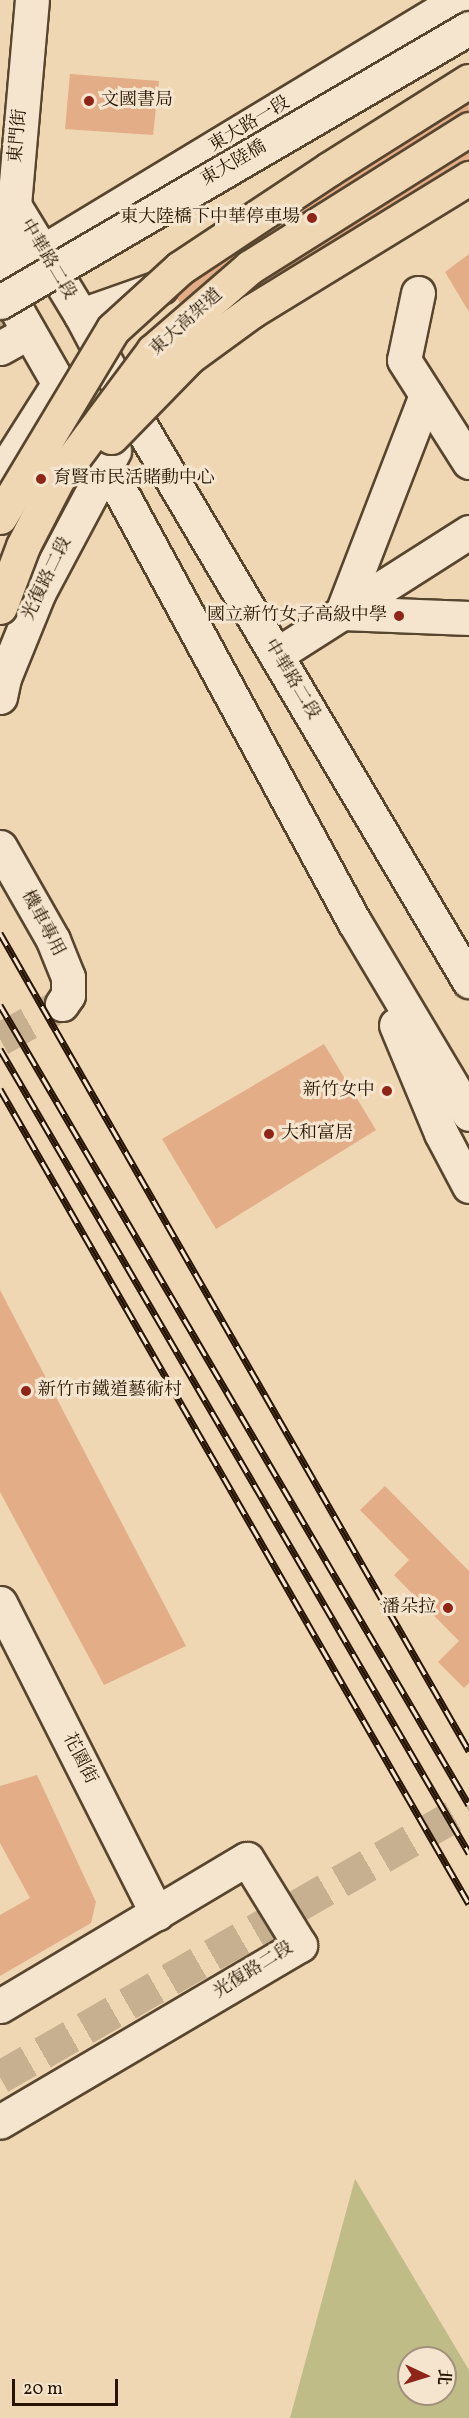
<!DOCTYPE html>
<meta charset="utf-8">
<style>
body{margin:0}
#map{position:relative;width:469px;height:2418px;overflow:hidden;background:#efd7b3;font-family:Vollkorn,"Noto Serif TC",serif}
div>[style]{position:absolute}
.green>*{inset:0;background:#c0bc88}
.building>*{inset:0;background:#e3ad87}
.minor-tunnel>*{height:33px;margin-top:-16.5px;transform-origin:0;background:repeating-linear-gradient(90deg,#c7b08f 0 33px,transparent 0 49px)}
.roads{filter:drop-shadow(2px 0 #58452e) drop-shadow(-2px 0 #58452e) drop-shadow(0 2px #58452e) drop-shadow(0 -2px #58452e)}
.minor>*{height:33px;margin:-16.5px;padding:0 16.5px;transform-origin:16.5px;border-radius:16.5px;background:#f5e5ce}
.rail>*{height:7px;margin-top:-3.5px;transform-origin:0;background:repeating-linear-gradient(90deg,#f5e5ce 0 14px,#261401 0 28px);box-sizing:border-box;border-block:2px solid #261401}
.bridges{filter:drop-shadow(2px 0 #58452e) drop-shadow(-2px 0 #58452e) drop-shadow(0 2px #58452e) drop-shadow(0 -2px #58452e)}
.minor-bridge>*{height:33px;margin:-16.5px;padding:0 16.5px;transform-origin:16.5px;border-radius:16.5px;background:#f5e5ce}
.major-bridge>*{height:33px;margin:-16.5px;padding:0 16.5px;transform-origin:16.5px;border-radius:16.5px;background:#efd7b3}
.dots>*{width:16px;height:16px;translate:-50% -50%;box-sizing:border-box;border:3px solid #f5e5ce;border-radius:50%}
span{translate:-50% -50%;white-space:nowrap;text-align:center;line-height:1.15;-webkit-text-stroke:6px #f5e5ce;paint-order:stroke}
.poi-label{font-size:18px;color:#261401}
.left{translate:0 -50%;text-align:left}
.right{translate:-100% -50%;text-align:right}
.street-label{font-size:18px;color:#261401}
.north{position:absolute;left:397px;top:2346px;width:60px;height:60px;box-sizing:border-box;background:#f5e5ce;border:2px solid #a2917c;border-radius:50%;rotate:94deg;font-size:16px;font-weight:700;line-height:24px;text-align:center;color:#261401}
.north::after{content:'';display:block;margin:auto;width:21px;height:27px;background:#8f2418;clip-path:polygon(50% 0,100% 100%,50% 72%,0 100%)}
.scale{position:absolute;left:12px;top:2379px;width:106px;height:27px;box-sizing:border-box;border:3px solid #261401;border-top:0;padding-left:8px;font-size:18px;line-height:21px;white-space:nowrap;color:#261401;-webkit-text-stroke:4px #f5e5ce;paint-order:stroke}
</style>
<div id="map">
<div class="green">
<div style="clip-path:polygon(evenodd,355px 2179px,469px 2370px,469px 2418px,290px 2418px,355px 2179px,409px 2358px,445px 2358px,445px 2394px,409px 2394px,409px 2358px)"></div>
</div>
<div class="building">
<div style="clip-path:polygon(469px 69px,469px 171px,201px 338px,156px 264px)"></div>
<div style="clip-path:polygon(70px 74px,159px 81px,153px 135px,65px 129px)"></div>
<div style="clip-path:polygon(469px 254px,469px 312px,445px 272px)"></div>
<div style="clip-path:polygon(324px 1044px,376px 1130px,216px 1229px,162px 1139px)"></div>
<div style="clip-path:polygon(0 1290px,186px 1646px,104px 1685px,0 1492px)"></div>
<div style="clip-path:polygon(385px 1486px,469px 1571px,469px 1683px,464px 1688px,438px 1662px,459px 1641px,394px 1575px,409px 1560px,360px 1510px)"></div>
<div style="clip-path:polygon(37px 1775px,96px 1902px,91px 1923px,0 1976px,0 1915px,30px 1898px,0 1843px,0 1786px)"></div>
</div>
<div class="minor-tunnel">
<div style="left:0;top:328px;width:23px;rotate:-31deg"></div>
<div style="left:0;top:1039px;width:71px;rotate:-29.4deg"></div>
<div style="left:0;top:2077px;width:541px;rotate:-29.93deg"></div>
</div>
<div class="roads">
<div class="minor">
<div style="left:0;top:199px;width:15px;rotate:23deg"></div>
<div style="left:14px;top:205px;width:129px;rotate:58.7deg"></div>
<div style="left:81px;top:315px;width:113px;rotate:62.1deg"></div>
<div style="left:134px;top:415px;width:658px;rotate:59.38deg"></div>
<div style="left:0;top:270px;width:66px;rotate:-77.8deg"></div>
<div style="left:14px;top:205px;width:206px;rotate:-85deg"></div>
<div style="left:0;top:277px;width:535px;rotate:-31.17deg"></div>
<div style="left:0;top:281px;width:235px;rotate:60.2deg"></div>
<div style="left:117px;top:485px;width:498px;rotate:61.5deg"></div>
<div style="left:355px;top:923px;width:222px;rotate:59.2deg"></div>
<div style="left:418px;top:293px;width:68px;rotate:101.8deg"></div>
<div style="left:404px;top:360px;width:121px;rotate:57.5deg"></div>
<div style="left:81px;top:315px;width:85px;rotate:-19.3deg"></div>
<div style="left:0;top:348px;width:33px;rotate:-29deg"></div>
<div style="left:426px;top:395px;width:234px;rotate:111.1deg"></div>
<div style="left:342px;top:613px;width:127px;rotate:2.3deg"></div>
<div style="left:0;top:476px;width:110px;rotate:-57.6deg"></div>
<div style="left:276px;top:655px;width:229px;rotate:-32.5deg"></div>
<div style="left:0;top:697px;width:19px;rotate:-78deg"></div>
<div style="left:4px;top:678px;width:93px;rotate:-67.9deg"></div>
<div style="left:39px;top:592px;width:160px;rotate:-62deg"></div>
<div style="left:0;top:847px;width:107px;rotate:60.3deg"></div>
<div style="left:53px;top:940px;width:40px;rotate:68deg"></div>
<div style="left:68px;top:977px;width:18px;rotate:90deg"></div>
<div style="left:68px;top:995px;width:11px;rotate:124deg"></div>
<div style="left:396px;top:1025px;width:117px;rotate:67.4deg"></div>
<div style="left:441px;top:1133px;width:60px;rotate:62.2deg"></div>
<div style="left:0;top:1603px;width:348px;rotate:63.2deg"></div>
<div style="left:0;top:2006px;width:287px;rotate:-30.8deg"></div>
<div style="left:247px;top:1859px;width:101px;rotate:58.4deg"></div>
<div style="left:300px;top:1945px;width:348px;rotate:149.5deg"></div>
</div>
</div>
<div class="rail">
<div style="left:0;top:933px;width:943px;rotate:60.17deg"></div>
<div style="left:0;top:1005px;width:927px;rotate:59.62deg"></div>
<div style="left:0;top:1049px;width:931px;rotate:59.74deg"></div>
<div style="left:0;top:1089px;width:940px;rotate:60.08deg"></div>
</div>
<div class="bridges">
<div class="minor-bridge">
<div style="left:0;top:302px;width:543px;rotate:-30.29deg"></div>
</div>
<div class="major-bridge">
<div style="left:111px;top:437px;width:112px;rotate:-45.7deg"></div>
<div style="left:189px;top:357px;width:78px;rotate:-36.1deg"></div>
<div style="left:252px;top:311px;width:255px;rotate:-31.5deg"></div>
<div style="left:0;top:517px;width:219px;rotate:-59deg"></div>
<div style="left:113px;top:329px;width:91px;rotate:-42.3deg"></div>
<div style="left:180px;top:268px;width:179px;rotate:-33.6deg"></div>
<div style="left:329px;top:169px;width:165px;rotate:-32.2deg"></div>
<div style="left:0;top:607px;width:65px;rotate:-69.3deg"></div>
<div style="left:23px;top:546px;width:74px;rotate:-62.7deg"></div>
<div style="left:57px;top:480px;width:161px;rotate:-53.3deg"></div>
<div style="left:153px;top:351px;width:128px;rotate:-40.9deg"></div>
<div style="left:250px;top:267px;width:259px;rotate:-32.2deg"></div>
</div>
</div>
<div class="dots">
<div style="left:89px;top:101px;background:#8f2418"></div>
<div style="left:312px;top:218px;background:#8f2418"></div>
<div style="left:41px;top:479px;background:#8f2418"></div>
<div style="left:399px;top:616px;background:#8f2418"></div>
<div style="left:387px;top:1091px;background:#8f2418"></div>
<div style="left:269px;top:1134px;background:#8f2418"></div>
<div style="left:26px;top:1391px;background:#8f2418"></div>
<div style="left:448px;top:1608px;background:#8f2418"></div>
</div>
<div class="poi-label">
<span class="left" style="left:101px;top:101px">文國書局</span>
<span class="right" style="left:300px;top:218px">東大陸橋下中華停車場</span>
<span class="left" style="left:53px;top:479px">育賢市民活賭動中心</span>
<span class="right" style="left:387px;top:616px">國立新竹女子高級中學</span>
<span class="right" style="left:375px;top:1091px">新竹女中</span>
<span class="left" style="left:281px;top:1134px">大和富居</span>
<span class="left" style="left:38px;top:1391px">新竹市鐵道藝術村</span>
<span class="right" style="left:436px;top:1608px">潘朵拉</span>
</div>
<div class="street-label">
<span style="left:250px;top:125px;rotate:-31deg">東大路一段</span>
<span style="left:19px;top:136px;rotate:-85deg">東門街</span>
<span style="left:234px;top:164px;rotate:-30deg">東大陸橋</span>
<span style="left:47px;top:260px;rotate:59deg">中華路二段</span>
<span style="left:187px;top:323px;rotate:-42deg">東大高架道</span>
<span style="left:48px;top:579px;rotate:-64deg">光復路二段</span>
<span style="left:291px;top:680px;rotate:59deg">中華路二段</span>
<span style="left:42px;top:924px;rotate:62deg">機車專用</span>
<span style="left:79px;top:1759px;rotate:63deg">花園街</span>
<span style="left:254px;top:1971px;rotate:-32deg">光復路二段</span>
</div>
<div class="north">北</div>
<div class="scale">20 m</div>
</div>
